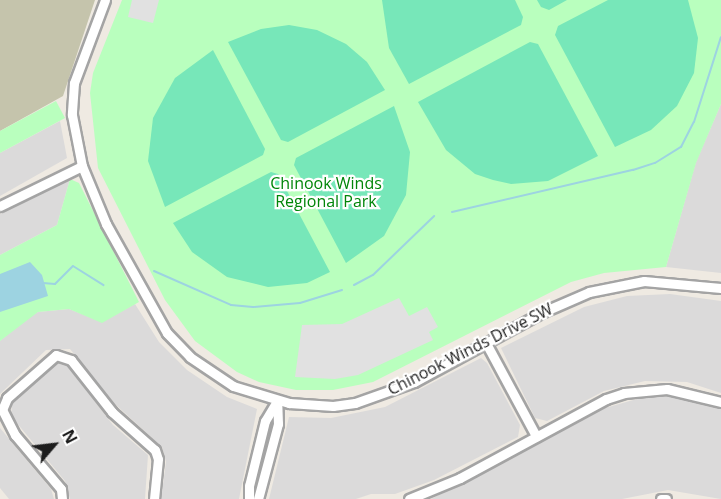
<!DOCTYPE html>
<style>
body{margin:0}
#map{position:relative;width:721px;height:499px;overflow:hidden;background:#efeae2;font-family:"Open Sans",sans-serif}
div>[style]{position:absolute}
.residential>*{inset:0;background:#dbdada}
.construction>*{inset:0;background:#c5c4ac}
.park>*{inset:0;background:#b9ffbe}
.pitch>*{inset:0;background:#77e7b9}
.parking>*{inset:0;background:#e1e1e1}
.water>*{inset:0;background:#9dd3e1}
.stream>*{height:2px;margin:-1px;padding:0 1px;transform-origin:1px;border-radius:1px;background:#9dd3e1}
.roads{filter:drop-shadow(2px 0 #a4a4a4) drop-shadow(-2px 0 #a4a4a4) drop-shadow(0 2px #a4a4a4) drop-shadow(0 -2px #a4a4a4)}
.minor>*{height:9px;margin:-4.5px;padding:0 4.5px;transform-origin:4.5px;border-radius:4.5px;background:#fff}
span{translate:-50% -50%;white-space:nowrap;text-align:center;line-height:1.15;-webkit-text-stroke:4.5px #fff;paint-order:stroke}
.park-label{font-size:16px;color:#018509}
.street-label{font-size:16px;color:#1d1d1d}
.north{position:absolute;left:24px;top:415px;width:60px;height:60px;-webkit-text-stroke:4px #fff;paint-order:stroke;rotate:62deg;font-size:16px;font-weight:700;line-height:24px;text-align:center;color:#1d1d1d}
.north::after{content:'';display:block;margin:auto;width:21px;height:27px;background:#1d1d1d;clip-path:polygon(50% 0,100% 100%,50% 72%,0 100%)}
</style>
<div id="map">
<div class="residential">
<div style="clip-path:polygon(721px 104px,721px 273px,666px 267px,696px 162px)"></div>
<div style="clip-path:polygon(60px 121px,67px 158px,0 196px,0 153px)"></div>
<div style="clip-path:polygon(65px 179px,70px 179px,57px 225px,0 255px,0 214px)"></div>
<div style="clip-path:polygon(670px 294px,721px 301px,721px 393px,687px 382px,645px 381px,604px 391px,547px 421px,535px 418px,501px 348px,584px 307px,627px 296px)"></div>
<div style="clip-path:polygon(135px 304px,159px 342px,187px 370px,227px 397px,257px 409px,239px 499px,161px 499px,166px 462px,162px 447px,115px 404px,70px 349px,46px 350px,0 394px,0 341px,26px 319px,38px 312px,69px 309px,102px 322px)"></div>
<div style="clip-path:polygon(481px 358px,487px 363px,520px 425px,518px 437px,434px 480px,395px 494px,371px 494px,356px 499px,269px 499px,289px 417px,331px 418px,385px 407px)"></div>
<div style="clip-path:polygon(58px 362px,67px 366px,113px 425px,148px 455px,145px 499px,70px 499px,65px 481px,11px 416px,12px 404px)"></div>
<div style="clip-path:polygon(670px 396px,721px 409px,721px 499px,668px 490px,622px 499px,431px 499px,605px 408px,644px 397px)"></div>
<div style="clip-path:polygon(0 428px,51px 489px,54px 499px,9px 499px,0 488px)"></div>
</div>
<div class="construction">
<div style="clip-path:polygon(0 0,95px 0,63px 96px,0 131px)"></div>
</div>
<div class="park">
<div style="clip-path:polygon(122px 0,721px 0,721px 104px,696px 163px,666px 267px,604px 273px,571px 282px,373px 382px,333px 390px,296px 390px,259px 382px,237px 372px,195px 341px,165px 300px,98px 168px,90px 93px,93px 73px)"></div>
<div style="clip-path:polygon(56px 101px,65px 118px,0 153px,0 131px)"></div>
<div style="clip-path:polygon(70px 179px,79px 183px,139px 302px,102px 323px,69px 309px,38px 312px,0 341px,0 255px,57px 225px)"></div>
</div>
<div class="pitch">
<div style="clip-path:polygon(382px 0,515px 0,523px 17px,521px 25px,409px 84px,389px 48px)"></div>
<div style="clip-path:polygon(537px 0,567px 0,549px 10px,541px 7px)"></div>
<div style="clip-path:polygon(608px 0,688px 0,698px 38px,694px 73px,677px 106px,651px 130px,615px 147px,555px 35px,558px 26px)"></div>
<div style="clip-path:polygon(289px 25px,317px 30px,346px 44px,367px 62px,385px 90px,288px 142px,281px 140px,228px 42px,261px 29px)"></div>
<div style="clip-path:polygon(530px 42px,538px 44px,598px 156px,548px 181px,511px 184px,493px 180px,475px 174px,446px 150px,418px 102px)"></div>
<div style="clip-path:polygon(213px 50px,265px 149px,263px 155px,165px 207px,148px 161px,153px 118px,175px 78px)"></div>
<div style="clip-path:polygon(394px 106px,410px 152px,406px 195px,384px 236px,346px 263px,294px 165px,296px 158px)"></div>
<div style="clip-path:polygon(271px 172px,278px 174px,330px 272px,307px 283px,268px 287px,227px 277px,192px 252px,173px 223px)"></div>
</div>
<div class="parking">
<div style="clip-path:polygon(132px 0,159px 0,153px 23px,128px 17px)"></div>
<div style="clip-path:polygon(399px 298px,409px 316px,427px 307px,438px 327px,429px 332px,433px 340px,358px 375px,335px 379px,295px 377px,302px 325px,342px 324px)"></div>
</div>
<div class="water">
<div style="clip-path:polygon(30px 262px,42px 275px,48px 296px,0 312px,0 274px)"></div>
</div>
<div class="stream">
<div style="left:452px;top:212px;width:186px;rotate:-13.1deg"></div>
<div style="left:633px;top:170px;width:23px;rotate:-18deg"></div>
<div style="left:655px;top:163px;width:31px;rotate:-32deg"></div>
<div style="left:681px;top:147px;width:28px;rotate:-63deg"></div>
<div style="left:694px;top:122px;width:89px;rotate:-72.4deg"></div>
<div style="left:154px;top:271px;width:84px;rotate:23.8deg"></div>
<div style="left:231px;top:305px;width:22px;rotate:5deg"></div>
<div style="left:253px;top:307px;width:47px;rotate:-4.9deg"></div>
<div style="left:300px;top:303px;width:44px;rotate:-17.2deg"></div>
<div style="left:43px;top:283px;width:12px;rotate:5deg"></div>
<div style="left:55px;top:284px;width:25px;rotate:-45deg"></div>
<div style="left:73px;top:266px;width:36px;rotate:32deg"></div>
<div style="left:354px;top:285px;width:21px;rotate:-28deg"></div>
<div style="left:373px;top:275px;width:85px;rotate:-44deg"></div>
</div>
<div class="roads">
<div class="minor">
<div style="left:105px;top:0;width:89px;rotate:110.5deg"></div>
<div style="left:74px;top:83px;width:32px;rotate:94deg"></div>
<div style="left:72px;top:115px;width:52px;rotate:78.9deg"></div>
<div style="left:82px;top:166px;width:63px;rotate:67.5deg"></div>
<div style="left:106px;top:224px;width:125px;rotate:60.8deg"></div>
<div style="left:167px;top:333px;width:33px;rotate:46deg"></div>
<div style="left:190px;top:357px;width:52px;rotate:34deg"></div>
<div style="left:233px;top:386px;width:59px;rotate:16.9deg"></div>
<div style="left:289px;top:403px;width:44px;rotate:3.9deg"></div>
<div style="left:333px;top:406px;width:22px;rotate:-8deg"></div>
<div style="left:355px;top:403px;width:63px;rotate:-19.6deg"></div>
<div style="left:414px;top:382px;width:147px;rotate:-28.5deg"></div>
<div style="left:543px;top:312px;width:50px;rotate:-23.5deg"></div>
<div style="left:589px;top:292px;width:56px;rotate:-11.3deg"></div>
<div style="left:644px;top:281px;width:77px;rotate:5.2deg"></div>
<div style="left:0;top:206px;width:91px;rotate:-26deg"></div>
<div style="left:486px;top:343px;width:106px;rotate:61.7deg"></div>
<div style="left:62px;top:499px;width:10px;rotate:-96deg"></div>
<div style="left:61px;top:489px;width:71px;rotate:-130.4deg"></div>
<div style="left:15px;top:435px;width:28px;rotate:-117deg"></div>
<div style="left:2px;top:410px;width:13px;rotate:-67deg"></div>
<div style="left:7px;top:398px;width:65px;rotate:-41.3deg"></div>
<div style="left:56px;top:355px;width:16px;rotate:18deg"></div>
<div style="left:71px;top:360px;width:66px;rotate:51.7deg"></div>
<div style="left:112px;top:412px;width:57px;rotate:41.5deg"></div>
<div style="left:155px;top:450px;width:9px;rotate:72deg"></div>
<div style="left:158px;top:459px;width:40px;rotate:95.7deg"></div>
<div style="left:249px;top:499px;width:13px;rotate:-90deg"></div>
<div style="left:249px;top:486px;width:67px;rotate:-76.2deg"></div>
<div style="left:265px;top:421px;width:23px;rotate:-59deg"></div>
<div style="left:258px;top:499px;width:78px;rotate:-75.1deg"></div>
<div style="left:278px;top:424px;width:23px;rotate:-92deg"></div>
<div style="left:409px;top:499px;width:55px;rotate:-22.4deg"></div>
<div style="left:460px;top:478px;width:166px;rotate:-28.4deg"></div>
<div style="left:606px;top:399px;width:19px;rotate:-18deg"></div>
<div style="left:624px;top:393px;width:43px;rotate:-5.3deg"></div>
<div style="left:667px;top:389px;width:56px;rotate:13.5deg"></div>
<div style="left:661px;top:499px;width:5px"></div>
</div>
</div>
<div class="park-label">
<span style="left:326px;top:192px">Chinook Winds<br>Regional Park</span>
</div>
<div class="street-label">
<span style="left:470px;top:349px;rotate:-27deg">Chinook Winds Drive SW</span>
</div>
<div class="north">N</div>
</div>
